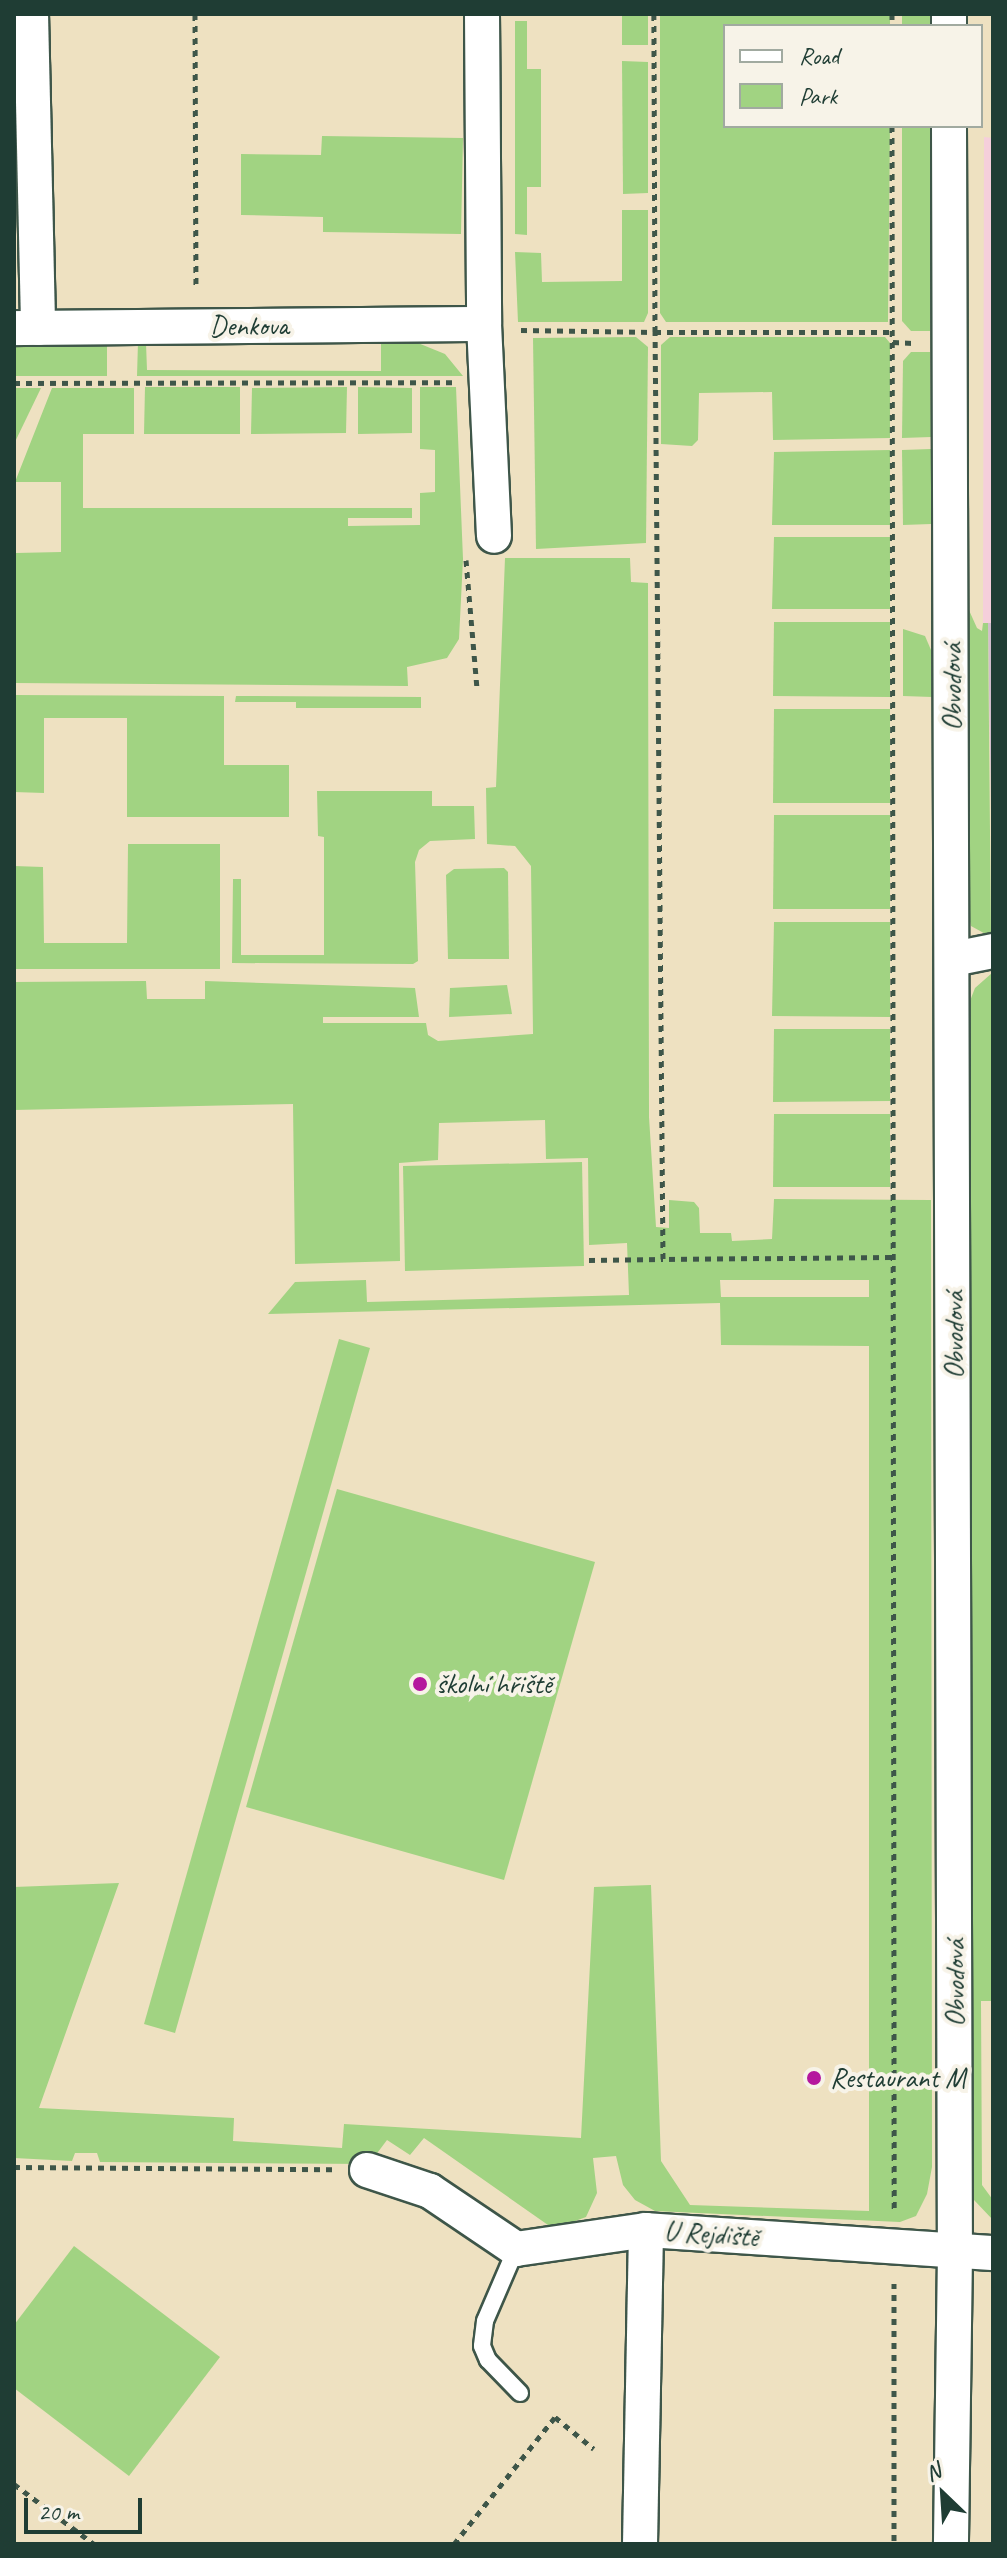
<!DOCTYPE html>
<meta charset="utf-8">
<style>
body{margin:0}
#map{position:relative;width:1007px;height:2558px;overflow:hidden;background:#eee1c1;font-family:Caveat,sans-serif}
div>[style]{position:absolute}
.built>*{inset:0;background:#f5cfdb}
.industrial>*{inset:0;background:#d1bdcc}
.green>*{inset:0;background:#a1d382}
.path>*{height:5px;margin-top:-2.5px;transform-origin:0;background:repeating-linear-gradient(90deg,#3e5649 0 6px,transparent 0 12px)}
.roads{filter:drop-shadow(2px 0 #3e5649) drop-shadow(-2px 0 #3e5649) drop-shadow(0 2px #3e5649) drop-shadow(0 -2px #3e5649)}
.lane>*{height:16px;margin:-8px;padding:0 8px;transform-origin:8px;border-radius:8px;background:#fff}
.street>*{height:34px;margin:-17px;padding:0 17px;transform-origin:17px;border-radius:17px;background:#fff}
.dots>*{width:22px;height:22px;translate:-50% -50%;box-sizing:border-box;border:4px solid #f7f3e8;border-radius:50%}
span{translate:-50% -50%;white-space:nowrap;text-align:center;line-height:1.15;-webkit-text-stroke:8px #f7f3e8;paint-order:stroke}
.street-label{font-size:28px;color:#1f3d34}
.poi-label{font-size:28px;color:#1f3d34}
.left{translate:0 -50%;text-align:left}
.frame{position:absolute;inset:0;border:16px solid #1f3d34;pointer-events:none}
.legend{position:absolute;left:723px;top:24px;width:260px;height:104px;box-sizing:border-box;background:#f7f3e8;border:2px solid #a1aaa0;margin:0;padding:10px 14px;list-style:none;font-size:24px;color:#1f3d34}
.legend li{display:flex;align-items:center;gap:16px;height:40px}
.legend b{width:40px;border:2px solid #a1aaa0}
.north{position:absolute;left:903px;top:2454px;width:80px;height:80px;-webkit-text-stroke:6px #f7f3e8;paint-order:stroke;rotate:335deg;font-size:22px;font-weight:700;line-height:32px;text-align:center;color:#1f3d34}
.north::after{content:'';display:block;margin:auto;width:28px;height:36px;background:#1f3d34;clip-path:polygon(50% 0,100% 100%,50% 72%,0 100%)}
.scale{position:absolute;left:24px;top:2498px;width:118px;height:36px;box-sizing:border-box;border:4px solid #1f3d34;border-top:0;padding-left:10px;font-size:24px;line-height:28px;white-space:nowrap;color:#1f3d34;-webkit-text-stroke:6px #f7f3e8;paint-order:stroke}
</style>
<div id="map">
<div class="built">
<div style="clip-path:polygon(984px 137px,993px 138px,993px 623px,983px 623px)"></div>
</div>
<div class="industrial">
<div style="clip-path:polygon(988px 623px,993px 623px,993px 872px,992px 872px)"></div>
</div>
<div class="green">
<div style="clip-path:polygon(622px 14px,648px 14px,648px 45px,622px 45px)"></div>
<div style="clip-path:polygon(660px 14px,890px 14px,890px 26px,725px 26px,725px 126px,890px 126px,888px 322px,666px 322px,660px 313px)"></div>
<div style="clip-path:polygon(902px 14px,930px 14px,930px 26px,902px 26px)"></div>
<div style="clip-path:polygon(515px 21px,527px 21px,527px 69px,541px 69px,541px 187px,527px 187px,527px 235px,515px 234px)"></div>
<div style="clip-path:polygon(622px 61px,648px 62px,648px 193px,623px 194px)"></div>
<div style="clip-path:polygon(902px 126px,930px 126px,930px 331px,911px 331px,902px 321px)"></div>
<div style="clip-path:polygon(322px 136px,463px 138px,461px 234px,323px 232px,323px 217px,241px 215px,241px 154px,321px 155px)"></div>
<div style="clip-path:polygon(622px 210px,648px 210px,648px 313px,644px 322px,518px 322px,515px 252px,541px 253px,542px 282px,622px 281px)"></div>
<div style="clip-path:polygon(636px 337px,648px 347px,646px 543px,536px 549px,533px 338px)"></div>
<div style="clip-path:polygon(670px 337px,885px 337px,890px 343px,890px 438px,773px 440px,772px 392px,699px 393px,698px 440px,692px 446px,661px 444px,661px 345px)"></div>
<div style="clip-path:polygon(413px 341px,445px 354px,463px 376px,137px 376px,138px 342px,146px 343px,147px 370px,381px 371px,381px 342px)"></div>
<div style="clip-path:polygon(14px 342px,107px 342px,107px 376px,14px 376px)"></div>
<div style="clip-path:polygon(911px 352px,930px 352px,931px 437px,902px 438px,903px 361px)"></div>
<div style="clip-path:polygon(145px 387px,240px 387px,240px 434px,144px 434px)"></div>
<div style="clip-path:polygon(347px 387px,346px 433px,251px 434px,252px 388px)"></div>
<div style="clip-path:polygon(358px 387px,412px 388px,412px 433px,358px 434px)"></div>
<div style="clip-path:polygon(420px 387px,456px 387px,463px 559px,459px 639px,447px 658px,407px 667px,408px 686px,14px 683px,16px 553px,61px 552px,61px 482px,15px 482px,52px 388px,134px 388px,134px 434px,83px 434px,83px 508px,412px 508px,412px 518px,348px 518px,348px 526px,420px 525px,420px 493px,435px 492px,435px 450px,420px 449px)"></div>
<div style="clip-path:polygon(14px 388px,41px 388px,14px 444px)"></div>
<div style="clip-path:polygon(931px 449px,931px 524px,903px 525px,902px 450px)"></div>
<div style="clip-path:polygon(890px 450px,890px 525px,772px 525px,774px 452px)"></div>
<div style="clip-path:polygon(774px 537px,890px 537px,890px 609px,772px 609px)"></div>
<div style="clip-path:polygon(evenodd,505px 558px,630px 558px,631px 582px,648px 583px,649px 1117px,656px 1227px,669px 1228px,669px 1200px,694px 1202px,699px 1208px,700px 1233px,731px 1233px,732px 1241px,772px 1239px,774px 1199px,931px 1200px,932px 2167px,927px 2194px,916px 2216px,900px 2222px,655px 2211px,635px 2200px,623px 2185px,616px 2156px,593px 2158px,597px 2193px,586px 2217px,559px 2227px,548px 2225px,424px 2138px,410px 2155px,387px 2140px,369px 2164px,100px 2162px,97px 2153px,75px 2153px,72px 2161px,14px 2158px,14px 1887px,119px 1883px,39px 2108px,234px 2118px,233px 2141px,342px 2148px,344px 2124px,581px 2138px,594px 1887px,651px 1885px,661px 2161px,690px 2205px,869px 2211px,869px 1346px,721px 1345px,720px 1303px,268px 1314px,295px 1282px,366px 1280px,367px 1302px,629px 1295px,627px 1243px,589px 1245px,588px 1158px,546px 1159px,545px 1120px,439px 1123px,438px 1160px,399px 1163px,400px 1261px,295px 1264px,293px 1104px,14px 1110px,14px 982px,146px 981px,147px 999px,205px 999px,205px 981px,415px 988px,419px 1017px,323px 1017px,323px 1023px,426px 1023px,428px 1035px,438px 1041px,533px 1034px,531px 866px,515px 846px,487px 844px,486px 788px,496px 787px,505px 558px,720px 1280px,869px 1280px,869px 1297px,721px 1297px,720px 1280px)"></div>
<div style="clip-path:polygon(968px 608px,977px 628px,982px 631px,983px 623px,988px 623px,991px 937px,971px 926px,968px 913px)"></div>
<div style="clip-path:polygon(774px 622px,890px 622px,890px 697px,773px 696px)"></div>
<div style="clip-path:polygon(903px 629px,925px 636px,931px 650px,932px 697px,903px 696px)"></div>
<div style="clip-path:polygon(15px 695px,224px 696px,224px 765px,289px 765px,289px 817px,127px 817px,127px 718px,44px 718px,44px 793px,14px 792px)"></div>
<div style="clip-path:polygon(236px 696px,421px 697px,421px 708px,296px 708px,296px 702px,235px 702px)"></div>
<div style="clip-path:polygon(774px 709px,890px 709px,890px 803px,773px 803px)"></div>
<div style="clip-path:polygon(317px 791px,432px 791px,432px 806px,474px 806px,475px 839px,430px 841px,419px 850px,415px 862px,418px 961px,413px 964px,232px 963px,233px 879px,241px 879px,241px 955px,324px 955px,324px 837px,318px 836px)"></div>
<div style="clip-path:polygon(774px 815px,890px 815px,890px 909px,773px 909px)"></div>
<div style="clip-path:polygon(128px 844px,220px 844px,220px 969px,14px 969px,14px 866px,43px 867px,44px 943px,127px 943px)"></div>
<div style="clip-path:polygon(454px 869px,504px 868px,508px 872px,509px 959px,448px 959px,446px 875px)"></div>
<div style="clip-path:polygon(774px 922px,890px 922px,890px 1017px,772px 1016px)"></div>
<div style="clip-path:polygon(992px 973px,993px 2001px,981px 2001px,982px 2185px,993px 2200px,993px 2220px,974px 2200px,969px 2176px,968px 1006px,975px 988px)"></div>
<div style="clip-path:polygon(507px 985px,512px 1014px,449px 1017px,450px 988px)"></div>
<div style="clip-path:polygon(774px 1029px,890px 1029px,890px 1101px,773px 1102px)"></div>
<div style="clip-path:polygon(774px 1114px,890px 1114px,890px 1187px,773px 1187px)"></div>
<div style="clip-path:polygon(582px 1162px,584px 1266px,405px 1271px,403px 1166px)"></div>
<div style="clip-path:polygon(339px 1339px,370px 1348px,175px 2033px,144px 2024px)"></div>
<div style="clip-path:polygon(337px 1489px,595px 1562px,504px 1880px,246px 1807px)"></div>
<div style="clip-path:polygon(74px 2246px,220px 2357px,129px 2476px,14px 2388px,14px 2325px)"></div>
</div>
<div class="path">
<div style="left:195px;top:14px;width:275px;rotate:89.8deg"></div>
<div style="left:892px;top:14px;width:12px;rotate:90deg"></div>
<div style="left:892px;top:126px;width:2083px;rotate:89.94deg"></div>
<div style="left:521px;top:330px;width:134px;rotate:0.9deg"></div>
<div style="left:655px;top:332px;width:318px;rotate:-90.2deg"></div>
<div style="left:893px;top:342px;width:20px;rotate:3deg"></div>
<div style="left:14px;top:383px;width:439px;rotate:-0.1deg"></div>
<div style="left:466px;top:560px;width:128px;rotate:85.1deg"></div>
<div style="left:891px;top:1257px;width:228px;rotate:179.5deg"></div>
<div style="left:663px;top:1259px;width:927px;rotate:-90.49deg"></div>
<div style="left:655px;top:332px;width:237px"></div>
<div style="left:589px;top:1260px;width:74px;rotate:-0.8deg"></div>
<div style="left:14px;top:2167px;width:319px;rotate:0.4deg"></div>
<div style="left:894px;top:2283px;width:261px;rotate:90deg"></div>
<div style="left:14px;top:2484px;width:100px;rotate:36.9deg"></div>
<div style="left:454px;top:2544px;width:162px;rotate:-51.5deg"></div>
<div style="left:555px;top:2417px;width:50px;rotate:39.4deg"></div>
</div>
<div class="roads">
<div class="lane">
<div style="left:516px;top:2249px;width:78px;rotate:113.3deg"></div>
<div style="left:485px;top:2321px;width:25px;rotate:97deg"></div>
<div style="left:482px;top:2346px;width:15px;rotate:67deg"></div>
<div style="left:488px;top:2360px;width:46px;rotate:45.9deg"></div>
</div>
<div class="street">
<div style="left:31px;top:14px;width:314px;rotate:88.7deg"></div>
<div style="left:482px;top:14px;width:310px;rotate:89.6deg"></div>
<div style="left:484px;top:324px;width:212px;rotate:87.3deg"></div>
<div style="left:949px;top:14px;width:12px;rotate:90deg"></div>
<div style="left:949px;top:126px;width:2127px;rotate:89.84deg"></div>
<div style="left:955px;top:2253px;width:291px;rotate:90.8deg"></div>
<div style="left:14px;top:328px;width:470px;rotate:-0.5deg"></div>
<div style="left:953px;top:959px;width:41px;rotate:-11.3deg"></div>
<div style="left:367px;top:2170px;width:66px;rotate:18.4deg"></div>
<div style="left:430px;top:2191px;width:104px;rotate:34deg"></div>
<div style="left:516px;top:2249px;width:131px;rotate:-8.3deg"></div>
<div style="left:640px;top:2544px;width:314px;rotate:-88.9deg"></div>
<div style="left:646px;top:2230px;width:348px;rotate:3.8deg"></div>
</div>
</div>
<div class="dots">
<div style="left:420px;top:1684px;background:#b5179e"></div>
<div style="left:814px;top:2078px;background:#b5179e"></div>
</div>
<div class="street-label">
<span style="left:249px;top:326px">Denkova</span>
<span style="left:952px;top:687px;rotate:-90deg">Obvodová</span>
<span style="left:954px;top:1335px;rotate:-90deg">Obvodová</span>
<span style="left:955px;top:1983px;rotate:-90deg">Obvodová</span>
<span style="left:711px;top:2234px;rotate:4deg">U Rejdiště</span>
</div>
<div class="poi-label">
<span class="left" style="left:436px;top:1684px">školní hřiště</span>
<span class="left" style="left:830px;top:2078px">Restaurant M</span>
</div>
<div class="frame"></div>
<ul class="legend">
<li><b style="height:10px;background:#fff"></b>Road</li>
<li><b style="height:22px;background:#a1d382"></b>Park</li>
</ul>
<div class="north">N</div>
<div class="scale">20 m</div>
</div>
